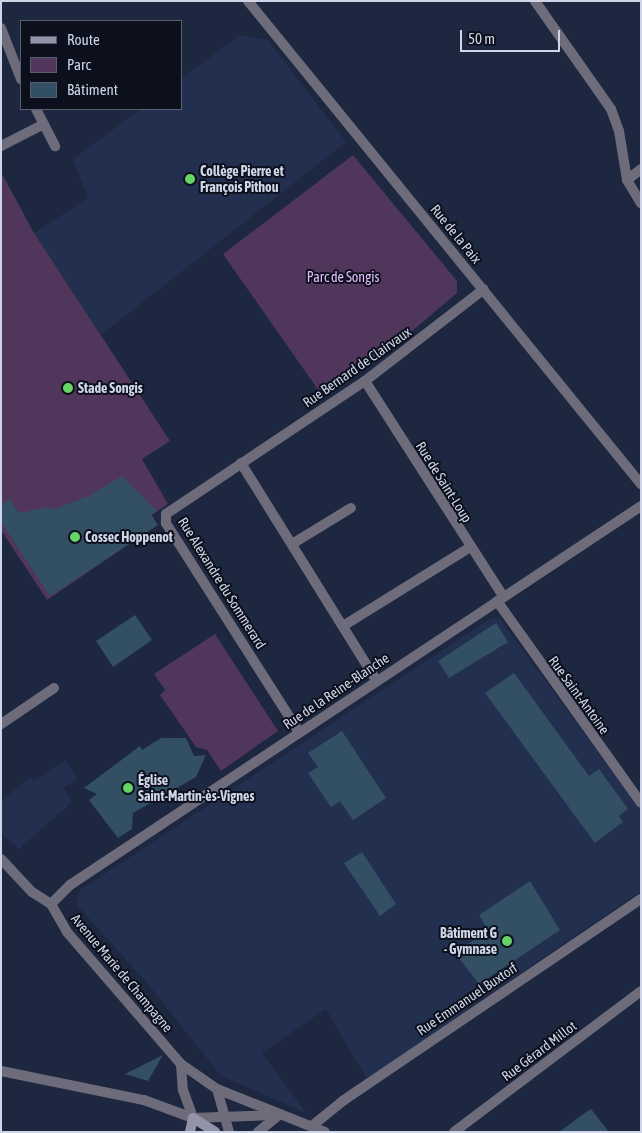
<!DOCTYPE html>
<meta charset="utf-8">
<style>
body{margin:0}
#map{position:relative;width:642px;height:1133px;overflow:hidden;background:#1d2740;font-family:"Asap Condensed",sans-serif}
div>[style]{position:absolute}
.built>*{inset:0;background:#232f4e}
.green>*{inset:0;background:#4f365a}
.building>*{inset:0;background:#324f64}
.street>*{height:10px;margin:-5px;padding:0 5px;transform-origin:5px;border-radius:5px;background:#6e6c7b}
.secondary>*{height:10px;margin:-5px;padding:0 5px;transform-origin:5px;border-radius:5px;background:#9593aa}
.dots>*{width:14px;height:14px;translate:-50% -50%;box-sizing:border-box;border:2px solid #0c101c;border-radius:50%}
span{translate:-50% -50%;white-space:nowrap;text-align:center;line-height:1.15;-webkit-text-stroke:4px #0c101c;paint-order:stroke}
.poi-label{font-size:14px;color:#ced5e6;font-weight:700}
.left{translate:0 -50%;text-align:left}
.right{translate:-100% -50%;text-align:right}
.street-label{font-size:14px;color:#ced5e6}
.park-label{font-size:14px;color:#e8bdfb}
.frame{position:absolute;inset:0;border:2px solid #ced5e6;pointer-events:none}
.legend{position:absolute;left:20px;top:20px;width:162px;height:90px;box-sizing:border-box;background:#0c101c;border:1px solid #5a5f6d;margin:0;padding:6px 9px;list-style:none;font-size:15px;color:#ced5e6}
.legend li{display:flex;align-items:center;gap:10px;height:25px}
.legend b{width:25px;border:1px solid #5a5f6d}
.scale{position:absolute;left:460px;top:30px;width:100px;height:22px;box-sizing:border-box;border:2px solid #ced5e6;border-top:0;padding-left:6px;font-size:15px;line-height:18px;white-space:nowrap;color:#ced5e6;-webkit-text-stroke:4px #0c101c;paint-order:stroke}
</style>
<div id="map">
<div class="built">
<div style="clip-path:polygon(240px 35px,268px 40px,346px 142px,101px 335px,34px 233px,88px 198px,73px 159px,141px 109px,181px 109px,181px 79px)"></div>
<div style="clip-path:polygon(491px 618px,500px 619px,641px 811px,641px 891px,487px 996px,480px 993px,467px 1001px,467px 1011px,367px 1079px,326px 1009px,262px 1053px,306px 1113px,221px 1076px,149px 985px,76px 904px,80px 890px)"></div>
<div style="clip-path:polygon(66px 760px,77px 779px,64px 788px,72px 802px,19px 849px,1px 833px,1px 801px,31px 777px,34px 781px)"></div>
</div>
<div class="green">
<div style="clip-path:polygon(353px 155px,457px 281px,457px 293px,392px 348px,321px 394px,223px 254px)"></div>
<div style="clip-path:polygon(1px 172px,34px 233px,170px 441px,142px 459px,168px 504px,152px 515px,157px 525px,47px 600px,1px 530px)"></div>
<div style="clip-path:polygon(215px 634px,278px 731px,221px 771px,207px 750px,196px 747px,160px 695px,165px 690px,154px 674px)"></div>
</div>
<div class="building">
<div style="clip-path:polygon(122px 476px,157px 511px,151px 515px,158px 525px,50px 596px,1px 522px,1px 505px,10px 499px,19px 513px,49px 507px,52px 510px,89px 496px)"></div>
<div style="clip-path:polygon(135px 615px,152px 640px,113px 667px,96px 641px)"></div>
<div style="clip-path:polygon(496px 623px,508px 642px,449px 678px,438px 661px)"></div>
<div style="clip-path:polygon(514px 673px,589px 776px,599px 769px,628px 809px,619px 816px,623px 822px,595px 843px,485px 693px)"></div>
<div style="clip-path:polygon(342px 731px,386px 798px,353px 820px,340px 801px,331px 807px,308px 773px,318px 767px,308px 753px)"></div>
<div style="clip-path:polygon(161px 738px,186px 738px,194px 756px,206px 755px,196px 777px,133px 813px,132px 829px,118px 838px,89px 800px,97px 794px,84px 788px,140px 746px,142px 750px)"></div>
<div style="clip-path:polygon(362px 852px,396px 904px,380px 916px,344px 863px)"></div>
<div style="clip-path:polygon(530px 881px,560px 930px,479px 984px,455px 953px,488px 930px,479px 915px)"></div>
<div style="clip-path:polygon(163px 1055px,148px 1081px,125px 1074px)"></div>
<div style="clip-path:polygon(591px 1109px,609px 1132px,559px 1132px,586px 1112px)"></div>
</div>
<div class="street">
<div style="left:248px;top:1px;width:623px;rotate:50.87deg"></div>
<div style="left:535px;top:1px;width:132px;rotate:54.9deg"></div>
<div style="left:611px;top:109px;width:23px;rotate:70deg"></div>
<div style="left:619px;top:131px;width:50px;rotate:80.7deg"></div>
<div style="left:627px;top:180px;width:27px;rotate:59deg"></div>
<div style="left:1px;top:28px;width:55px;rotate:68.6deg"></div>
<div style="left:36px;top:109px;width:42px;rotate:62.8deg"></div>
<div style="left:1px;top:146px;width:48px;rotate:-27.1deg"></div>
<div style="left:627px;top:180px;width:18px;rotate:-38deg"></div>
<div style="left:365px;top:381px;width:255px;rotate:57.3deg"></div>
<div style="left:241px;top:463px;width:256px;rotate:58.1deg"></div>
<div style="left:292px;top:544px;width:69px;rotate:-31.4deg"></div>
<div style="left:497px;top:601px;width:248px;rotate:54.5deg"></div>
<div style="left:343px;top:626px;width:148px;rotate:-31.8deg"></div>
<div style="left:1px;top:724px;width:64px;rotate:-34.2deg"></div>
<div style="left:299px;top:732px;width:248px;rotate:-122.5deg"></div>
<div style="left:166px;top:523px;width:9px;rotate:-90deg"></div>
<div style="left:166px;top:514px;width:239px;rotate:-33.8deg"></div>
<div style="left:365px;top:381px;width:150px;rotate:-37.7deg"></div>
<div style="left:1px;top:859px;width:45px;rotate:46.8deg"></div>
<div style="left:32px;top:892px;width:22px;rotate:32deg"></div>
<div style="left:51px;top:904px;width:32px;rotate:60deg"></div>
<div style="left:67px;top:932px;width:174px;rotate:49.2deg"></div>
<div style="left:181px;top:1064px;width:44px;rotate:34.8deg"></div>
<div style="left:217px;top:1089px;width:116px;rotate:21.7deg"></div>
<div style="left:51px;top:904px;width:27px;rotate:-45deg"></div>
<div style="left:70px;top:885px;width:685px;rotate:-33.57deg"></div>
<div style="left:181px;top:1064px;width:26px;rotate:86deg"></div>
<div style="left:183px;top:1090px;width:30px;rotate:70deg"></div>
<div style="left:1px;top:1071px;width:146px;rotate:11.5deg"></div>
<div style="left:144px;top:1100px;width:52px;rotate:20.2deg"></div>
<div style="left:193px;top:1118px;width:85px;rotate:-2deg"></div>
<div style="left:217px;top:1089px;width:45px;rotate:74.4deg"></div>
<div style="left:312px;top:1126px;width:41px;rotate:-39.1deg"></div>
<div style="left:344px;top:1100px;width:359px;rotate:-34.1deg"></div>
<div style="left:258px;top:1132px;width:26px;rotate:-39deg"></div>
<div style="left:454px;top:1132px;width:234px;rotate:-37deg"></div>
</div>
<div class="secondary">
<div style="left:190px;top:1132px;width:14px;rotate:-78deg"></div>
<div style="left:193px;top:1118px;width:26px;rotate:32deg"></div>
</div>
<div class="dots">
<div style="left:190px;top:179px;background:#66d466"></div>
<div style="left:68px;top:388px;background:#66d466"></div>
<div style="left:75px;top:537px;background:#66d466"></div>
<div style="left:128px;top:788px;background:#66d466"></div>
<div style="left:507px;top:941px;background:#66d466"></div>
</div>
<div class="poi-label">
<span class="left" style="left:200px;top:179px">Collège Pierre et<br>François Pithou</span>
<span class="left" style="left:78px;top:388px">Stade Songis</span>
<span class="left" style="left:85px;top:537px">Cossec Hoppenot</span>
<span class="left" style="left:138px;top:788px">Église<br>Saint-Martin-ès-Vignes</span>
<span class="right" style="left:497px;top:941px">Bâtiment G<br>- Gymnase</span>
</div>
<div class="street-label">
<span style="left:456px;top:234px;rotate:51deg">Rue de la Paix</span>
<span style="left:357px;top:367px;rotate:-35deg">Rue Bernard de Clairvaux</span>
<span style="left:444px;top:482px;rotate:58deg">Rue de Saint-Loup</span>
<span style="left:222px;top:583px;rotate:58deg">Rue Alexandre du Sommerard</span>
<span style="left:336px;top:691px;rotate:-34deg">Rue de la Reine-Blanche</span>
<span style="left:579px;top:695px;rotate:54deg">Rue Saint-Antoine</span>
<span style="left:122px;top:973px;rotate:50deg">Avenue Marie de Champagne</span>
<span style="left:467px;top:999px;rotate:-34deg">Rue Emmanuel Buxtorf</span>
<span style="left:539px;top:1051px;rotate:-37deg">Rue Gérard Millot</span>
</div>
<div class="park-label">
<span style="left:343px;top:277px">Parc de Songis</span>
</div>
<div class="frame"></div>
<ul class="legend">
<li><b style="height:6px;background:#9593aa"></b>Route</li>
<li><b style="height:14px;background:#4f365a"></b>Parc</li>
<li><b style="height:14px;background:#324f64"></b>Bâtiment</li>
</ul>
<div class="scale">50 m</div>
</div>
